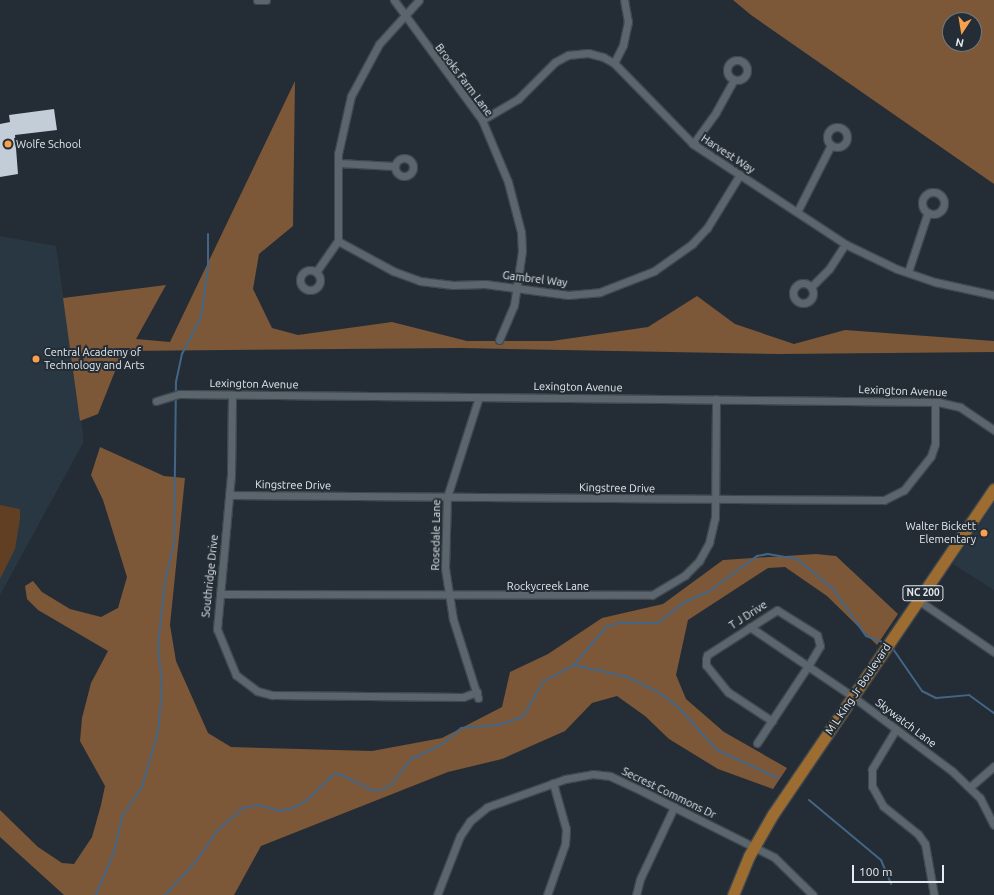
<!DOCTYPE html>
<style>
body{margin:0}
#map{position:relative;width:994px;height:895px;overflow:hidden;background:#242d35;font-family:Ubuntu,sans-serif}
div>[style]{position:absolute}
.built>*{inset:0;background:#293743}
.green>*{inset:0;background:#603f22}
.forest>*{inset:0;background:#7c5738}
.stream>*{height:2px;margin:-1px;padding:0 1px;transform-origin:1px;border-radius:1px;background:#436687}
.building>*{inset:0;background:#c2cdd7}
.roads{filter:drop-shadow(1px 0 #41484f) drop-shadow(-1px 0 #41484f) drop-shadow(0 1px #41484f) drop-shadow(0 -1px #41484f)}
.street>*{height:7px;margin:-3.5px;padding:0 3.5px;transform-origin:3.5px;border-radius:3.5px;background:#5b656e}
.street>.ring{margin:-3.5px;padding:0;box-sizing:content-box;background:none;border:7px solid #5b656e;border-radius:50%}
.primary>*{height:11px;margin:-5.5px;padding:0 5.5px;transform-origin:5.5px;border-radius:5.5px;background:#9c6c30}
.dots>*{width:11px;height:11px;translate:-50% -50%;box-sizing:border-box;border:2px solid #242d35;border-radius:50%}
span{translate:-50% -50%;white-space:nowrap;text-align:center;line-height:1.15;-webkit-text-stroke:4px #242d35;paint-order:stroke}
.shield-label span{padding:1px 3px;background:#242d35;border:1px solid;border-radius:3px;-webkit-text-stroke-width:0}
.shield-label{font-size:10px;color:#e4eaef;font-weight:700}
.street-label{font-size:11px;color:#e4eaef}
.poi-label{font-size:11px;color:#e4eaef}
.left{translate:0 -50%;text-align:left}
.right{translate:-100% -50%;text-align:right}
.north{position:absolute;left:942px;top:12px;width:40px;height:40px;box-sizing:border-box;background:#242d35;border:1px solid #71797f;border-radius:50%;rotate:192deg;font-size:11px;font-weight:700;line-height:16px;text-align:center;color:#e4eaef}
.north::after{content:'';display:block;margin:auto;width:14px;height:18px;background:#f99f4d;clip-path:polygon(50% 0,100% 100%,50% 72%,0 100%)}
.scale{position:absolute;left:852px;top:865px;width:92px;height:18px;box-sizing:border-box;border:2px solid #e4eaef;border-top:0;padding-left:5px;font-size:12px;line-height:14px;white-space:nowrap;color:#e4eaef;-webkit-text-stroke:3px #242d35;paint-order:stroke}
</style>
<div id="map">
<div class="built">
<div style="clip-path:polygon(0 236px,56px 246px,83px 435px,83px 443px,0 595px)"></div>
<div style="clip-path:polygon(994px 503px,994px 590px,953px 564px)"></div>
</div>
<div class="green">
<div style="clip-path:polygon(0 505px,20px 509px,20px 519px,15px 549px,0 579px)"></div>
</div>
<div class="forest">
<div style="clip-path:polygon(evenodd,733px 0,994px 0,994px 184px,751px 15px,733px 0,950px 20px,974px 20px,974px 44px,950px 44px,950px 20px)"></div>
<div style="clip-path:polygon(295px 81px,293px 226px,259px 254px,253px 289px,272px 328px,298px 335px,392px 322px,467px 341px,552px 341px,648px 327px,697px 296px,735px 324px,794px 344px,845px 330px,994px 341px,994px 352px,780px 354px,459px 348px,123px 351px,98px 414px,80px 421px,63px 298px,166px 285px,136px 339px,170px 342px)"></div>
<div style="clip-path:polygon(100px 447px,164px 476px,185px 478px,170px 625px,176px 661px,208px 733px,231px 747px,372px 751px,442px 738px,502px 707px,510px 672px,548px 654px,602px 618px,663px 604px,723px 560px,816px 554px,836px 556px,898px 614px,877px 645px,827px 596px,785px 567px,768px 568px,688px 620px,676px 675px,686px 699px,724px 732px,787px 768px,773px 789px,718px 769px,669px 739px,645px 716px,617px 696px,592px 703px,565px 731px,502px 759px,448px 772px,261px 846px,234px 895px,64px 895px,0 837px,0 810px,38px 847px,62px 863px,74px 864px,92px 837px,101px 805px,105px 786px,80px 741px,82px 718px,91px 683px,108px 651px,38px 610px,27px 599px,25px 586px,33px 581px,42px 592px,70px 609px,101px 617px,118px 608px,127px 577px,103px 500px,91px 475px)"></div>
</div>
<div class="stream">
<div style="left:891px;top:646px;width:55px;rotate:55.4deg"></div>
<div style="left:922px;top:691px;width:16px;rotate:27deg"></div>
<div style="left:936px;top:698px;width:33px;rotate:-5deg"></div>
<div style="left:969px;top:695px;width:31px;rotate:36deg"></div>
<div style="left:574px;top:665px;width:50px;rotate:-49.9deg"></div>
<div style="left:606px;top:627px;width:14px;rotate:-17deg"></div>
<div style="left:619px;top:623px;width:39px"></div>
<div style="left:658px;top:623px;width:32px;rotate:-39deg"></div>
<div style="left:683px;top:603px;width:27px;rotate:-24deg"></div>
<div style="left:708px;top:592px;width:61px;rotate:-36.3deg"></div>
<div style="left:757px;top:556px;width:11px;rotate:-10deg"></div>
<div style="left:768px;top:554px;width:29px;rotate:10deg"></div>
<div style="left:797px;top:559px;width:47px;rotate:39.8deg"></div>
<div style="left:833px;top:589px;width:57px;rotate:54.9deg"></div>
<div style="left:866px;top:636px;width:20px;rotate:20deg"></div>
<div style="left:809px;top:800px;width:94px;rotate:39.8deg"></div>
<div style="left:881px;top:860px;width:26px;rotate:67deg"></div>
<div style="left:96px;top:895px;width:47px;rotate:-67.3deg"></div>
<div style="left:114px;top:852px;width:37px;rotate:-77deg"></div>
<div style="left:122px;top:816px;width:35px;rotate:-55deg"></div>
<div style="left:142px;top:787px;width:57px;rotate:-73.8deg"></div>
<div style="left:158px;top:732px;width:44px;rotate:-84.8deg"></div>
<div style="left:162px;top:688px;width:42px;rotate:-95.4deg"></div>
<div style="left:158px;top:646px;width:65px;rotate:-83.9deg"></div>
<div style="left:165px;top:581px;width:37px;rotate:-76deg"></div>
<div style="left:174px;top:545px;width:163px;rotate:-89.3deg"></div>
<div style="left:176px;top:382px;width:29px;rotate:-78deg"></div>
<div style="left:182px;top:354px;width:42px;rotate:-62.8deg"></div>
<div style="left:201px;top:317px;width:49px;rotate:-81.9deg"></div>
<div style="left:208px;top:268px;width:34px;rotate:-90deg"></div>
<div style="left:165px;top:895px;width:49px;rotate:-47.5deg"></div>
<div style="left:198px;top:859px;width:32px;rotate:-56deg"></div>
<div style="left:216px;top:832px;width:36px;rotate:-42deg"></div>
<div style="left:243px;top:808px;width:14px;rotate:-12deg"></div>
<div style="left:257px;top:805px;width:25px;rotate:14deg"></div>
<div style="left:281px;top:811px;width:12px;rotate:-14deg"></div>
<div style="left:293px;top:808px;width:15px;rotate:-28deg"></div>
<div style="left:306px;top:801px;width:39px;rotate:-44deg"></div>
<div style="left:334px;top:774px;width:8px;rotate:7deg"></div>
<div style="left:342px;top:775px;width:33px;rotate:27deg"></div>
<div style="left:371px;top:790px;width:11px"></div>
<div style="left:382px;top:790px;width:12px;rotate:-31deg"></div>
<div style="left:392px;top:784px;width:31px;rotate:-53deg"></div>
<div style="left:411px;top:759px;width:33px;rotate:-25deg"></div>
<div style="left:441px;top:745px;width:26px;rotate:-40deg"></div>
<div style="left:461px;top:728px;width:37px;rotate:-5deg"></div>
<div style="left:498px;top:725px;width:26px;rotate:-18deg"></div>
<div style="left:523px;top:717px;width:40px;rotate:-60.3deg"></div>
<div style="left:543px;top:682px;width:35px;rotate:-29deg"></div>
<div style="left:574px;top:665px;width:55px;rotate:12.5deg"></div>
<div style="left:628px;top:677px;width:37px;rotate:27deg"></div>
<div style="left:661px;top:694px;width:21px;rotate:37deg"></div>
<div style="left:678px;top:707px;width:58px;rotate:47.8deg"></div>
<div style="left:717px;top:750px;width:67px;rotate:24.7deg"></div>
</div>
<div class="building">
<div style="clip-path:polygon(54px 109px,57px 130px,15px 135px,18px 174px,0 177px,0 124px,10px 122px,9px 115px)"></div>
</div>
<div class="roads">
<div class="street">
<div style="left:257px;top:0;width:9px"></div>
<div style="left:394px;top:0;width:149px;rotate:53.7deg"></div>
<div style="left:482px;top:120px;width:67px;rotate:67.2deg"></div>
<div style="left:508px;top:182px;width:52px;rotate:75.4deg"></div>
<div style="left:521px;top:232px;width:19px;rotate:87deg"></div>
<div style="left:522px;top:251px;width:55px;rotate:98.4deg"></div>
<div style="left:514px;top:305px;width:38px;rotate:113deg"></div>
<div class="ring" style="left:727px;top:60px;width:13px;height:13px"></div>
<div style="left:614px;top:63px;width:20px;rotate:-63deg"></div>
<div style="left:623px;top:45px;width:24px;rotate:-78deg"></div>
<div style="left:628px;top:22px;width:22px;rotate:-100deg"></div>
<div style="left:482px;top:120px;width:42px;rotate:-30.3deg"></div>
<div style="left:518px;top:99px;width:52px;rotate:-45deg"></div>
<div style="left:555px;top:62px;width:15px;rotate:-28deg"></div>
<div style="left:568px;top:55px;width:20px;rotate:-6deg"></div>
<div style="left:588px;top:53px;width:16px;rotate:15deg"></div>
<div style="left:603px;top:57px;width:13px;rotate:29deg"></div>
<div style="left:614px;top:63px;width:113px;rotate:45.7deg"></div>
<div style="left:693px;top:144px;width:182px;rotate:33.3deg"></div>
<div style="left:845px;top:244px;width:58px;rotate:25.7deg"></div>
<div style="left:897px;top:269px;width:40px;rotate:18.9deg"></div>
<div style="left:935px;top:282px;width:60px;rotate:12.4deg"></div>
<div class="ring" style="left:827px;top:127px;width:13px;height:13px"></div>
<div style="left:693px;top:144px;width:39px;rotate:-54deg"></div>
<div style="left:716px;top:112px;width:37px;rotate:-61deg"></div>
<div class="ring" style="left:395px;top:158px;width:11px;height:11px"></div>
<div style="left:338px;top:163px;width:56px;rotate:3.1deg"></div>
<div class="ring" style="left:922px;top:192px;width:15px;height:15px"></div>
<div style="left:797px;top:212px;width:75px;rotate:-63.1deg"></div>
<div style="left:338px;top:241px;width:63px;rotate:28.6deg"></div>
<div style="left:393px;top:271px;width:29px;rotate:20deg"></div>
<div style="left:420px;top:281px;width:33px;rotate:7deg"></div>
<div style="left:453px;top:285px;width:32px;rotate:-2deg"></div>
<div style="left:485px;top:284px;width:84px;rotate:7.5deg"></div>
<div style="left:568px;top:295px;width:32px;rotate:-5deg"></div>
<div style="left:600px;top:292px;width:58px;rotate:-21.3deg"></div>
<div style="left:654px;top:271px;width:47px;rotate:-35.4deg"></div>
<div style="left:692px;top:244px;width:22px;rotate:-47deg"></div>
<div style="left:707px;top:228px;width:61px;rotate:-58.4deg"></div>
<div class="ring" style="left:300px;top:270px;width:13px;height:13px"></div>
<div style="left:316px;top:272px;width:38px;rotate:-55deg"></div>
<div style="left:338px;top:241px;width:87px;rotate:-90deg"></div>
<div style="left:338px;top:154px;width:59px;rotate:-77.4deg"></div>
<div style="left:351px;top:96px;width:59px;rotate:-61.7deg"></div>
<div style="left:379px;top:44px;width:59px;rotate:-47.7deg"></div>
<div style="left:908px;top:272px;width:63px;rotate:-71.6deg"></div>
<div class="ring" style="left:793px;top:283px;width:13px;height:13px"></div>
<div style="left:811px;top:287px;width:25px;rotate:-45deg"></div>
<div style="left:829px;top:269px;width:30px;rotate:-57deg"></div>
<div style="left:232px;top:395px;width:80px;rotate:90.7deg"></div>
<div style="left:231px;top:475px;width:155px;rotate:95.2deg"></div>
<div style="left:217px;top:629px;width:50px;rotate:67.6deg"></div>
<div style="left:236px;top:675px;width:26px;rotate:37deg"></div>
<div style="left:257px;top:691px;width:16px;rotate:15deg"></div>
<div style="left:272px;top:695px;width:191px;rotate:0.6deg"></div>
<div style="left:463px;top:697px;width:15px;rotate:-20deg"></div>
<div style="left:156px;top:401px;width:24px;rotate:-17deg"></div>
<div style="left:179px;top:394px;width:759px;rotate:0.6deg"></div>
<div style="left:938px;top:402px;width:23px;rotate:13deg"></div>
<div style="left:960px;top:407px;width:41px;rotate:34.1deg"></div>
<div style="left:229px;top:495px;width:655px;rotate:0.44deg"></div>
<div style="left:884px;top:500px;width:22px;rotate:-27deg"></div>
<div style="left:904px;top:490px;width:43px;rotate:-51.5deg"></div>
<div style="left:931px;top:456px;width:13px;rotate:-72deg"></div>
<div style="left:935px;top:444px;width:42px;rotate:-90deg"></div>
<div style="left:220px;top:594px;width:432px;rotate:0.1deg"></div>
<div style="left:652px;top:595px;width:39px;rotate:-31deg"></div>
<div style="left:685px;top:575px;width:20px;rotate:-45deg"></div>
<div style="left:699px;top:561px;width:21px;rotate:-61deg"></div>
<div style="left:709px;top:543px;width:26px;rotate:-77deg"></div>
<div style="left:715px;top:518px;width:119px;rotate:-89.5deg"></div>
<div style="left:918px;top:600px;width:92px;rotate:34.4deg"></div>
<div style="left:750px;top:627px;width:123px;rotate:34.1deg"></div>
<div style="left:852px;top:696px;width:125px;rotate:36.9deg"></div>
<div style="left:952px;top:771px;width:39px;rotate:44deg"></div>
<div style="left:980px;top:798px;width:30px;rotate:63deg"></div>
<div style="left:478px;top:698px;width:83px;rotate:-107.6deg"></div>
<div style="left:453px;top:619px;width:52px;rotate:-98.9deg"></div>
<div style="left:445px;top:568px;width:71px;rotate:-88.4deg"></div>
<div style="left:447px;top:497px;width:105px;rotate:-72.3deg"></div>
<div style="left:896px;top:729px;width:47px;rotate:121deg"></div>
<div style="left:872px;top:769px;width:17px;rotate:90deg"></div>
<div style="left:872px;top:786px;width:23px;rotate:61deg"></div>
<div style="left:883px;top:806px;width:45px;rotate:38.7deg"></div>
<div style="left:918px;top:834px;width:12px;rotate:55deg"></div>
<div style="left:925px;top:844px;width:52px;rotate:80deg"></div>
<div style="left:757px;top:743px;width:92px;rotate:-56.5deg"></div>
<div style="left:808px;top:666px;width:23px;rotate:-59deg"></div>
<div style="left:820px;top:646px;width:11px;rotate:-105deg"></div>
<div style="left:817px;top:635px;width:47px;rotate:-148deg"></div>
<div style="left:777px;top:610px;width:83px;rotate:147.3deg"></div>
<div style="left:707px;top:655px;width:4px;rotate:104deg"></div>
<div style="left:706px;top:659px;width:6px;rotate:90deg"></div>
<div style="left:706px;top:665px;width:35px;rotate:51deg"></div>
<div style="left:728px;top:692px;width:53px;rotate:33.4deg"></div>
<div style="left:970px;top:787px;width:32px;rotate:-41deg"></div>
<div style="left:437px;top:895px;width:63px;rotate:-68.7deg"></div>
<div style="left:460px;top:836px;width:18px;rotate:-56deg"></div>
<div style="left:470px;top:821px;width:22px;rotate:-39deg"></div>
<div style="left:487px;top:807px;width:83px;rotate:-19.7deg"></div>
<div style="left:565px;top:779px;width:28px;rotate:-10deg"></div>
<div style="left:593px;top:774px;width:17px;rotate:7deg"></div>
<div style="left:610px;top:776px;width:38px;rotate:25deg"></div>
<div style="left:644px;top:792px;width:145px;rotate:26.6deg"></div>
<div style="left:774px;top:857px;width:54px;rotate:44.3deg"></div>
<div style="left:547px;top:895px;width:54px;rotate:-70.6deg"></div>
<div style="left:565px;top:844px;width:15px;rotate:-86deg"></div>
<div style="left:566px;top:829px;width:48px;rotate:-105.8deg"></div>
<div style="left:636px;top:895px;width:16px;rotate:-76deg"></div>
<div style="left:640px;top:879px;width:80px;rotate:-64.7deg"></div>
</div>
<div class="primary">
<div style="left:733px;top:895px;width:42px;rotate:-67.7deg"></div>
<div style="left:749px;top:856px;width:48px;rotate:-60.3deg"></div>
<div style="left:773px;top:814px;width:393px;rotate:-55.8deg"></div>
</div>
</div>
<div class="dots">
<div style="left:8px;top:144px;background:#f99f4d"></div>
<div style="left:36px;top:359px;background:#f99f4d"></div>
<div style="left:984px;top:533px;background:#f99f4d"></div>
</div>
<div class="shield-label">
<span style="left:923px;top:593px">NC 200</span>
</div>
<div class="street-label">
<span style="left:464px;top:80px;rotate:53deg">Brooks Farm Lane</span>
<span style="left:728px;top:154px;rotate:33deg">Harvest Way</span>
<span style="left:535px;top:279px;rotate:7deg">Gambrel Way</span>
<span style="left:254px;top:384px;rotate:1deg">Lexington Avenue</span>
<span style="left:578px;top:387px;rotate:1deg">Lexington Avenue</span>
<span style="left:903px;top:391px;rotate:2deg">Lexington Avenue</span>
<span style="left:293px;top:485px;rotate:1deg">Kingstree Drive</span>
<span style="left:617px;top:488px;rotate:1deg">Kingstree Drive</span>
<span style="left:436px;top:535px;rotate:-89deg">Rosedale Lane</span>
<span style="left:210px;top:576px;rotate:-84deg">Southridge Drive</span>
<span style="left:548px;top:586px">Rockycreek Lane</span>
<span style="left:748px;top:615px;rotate:-33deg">T J Drive</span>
<span style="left:858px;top:689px;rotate:-56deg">M L King Jr Boulevard</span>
<span style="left:906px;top:723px;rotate:37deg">Skywatch Lane</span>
<span style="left:669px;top:793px;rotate:26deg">Secrest Commons Dr</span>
</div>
<div class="poi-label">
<span class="left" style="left:16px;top:144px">Wolfe School</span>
<span class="left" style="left:44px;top:359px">Central Academy of<br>Technology and Arts</span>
<span class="right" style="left:976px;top:533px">Walter Bickett<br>Elementary</span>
</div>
<div class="north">N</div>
<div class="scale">100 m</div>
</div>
